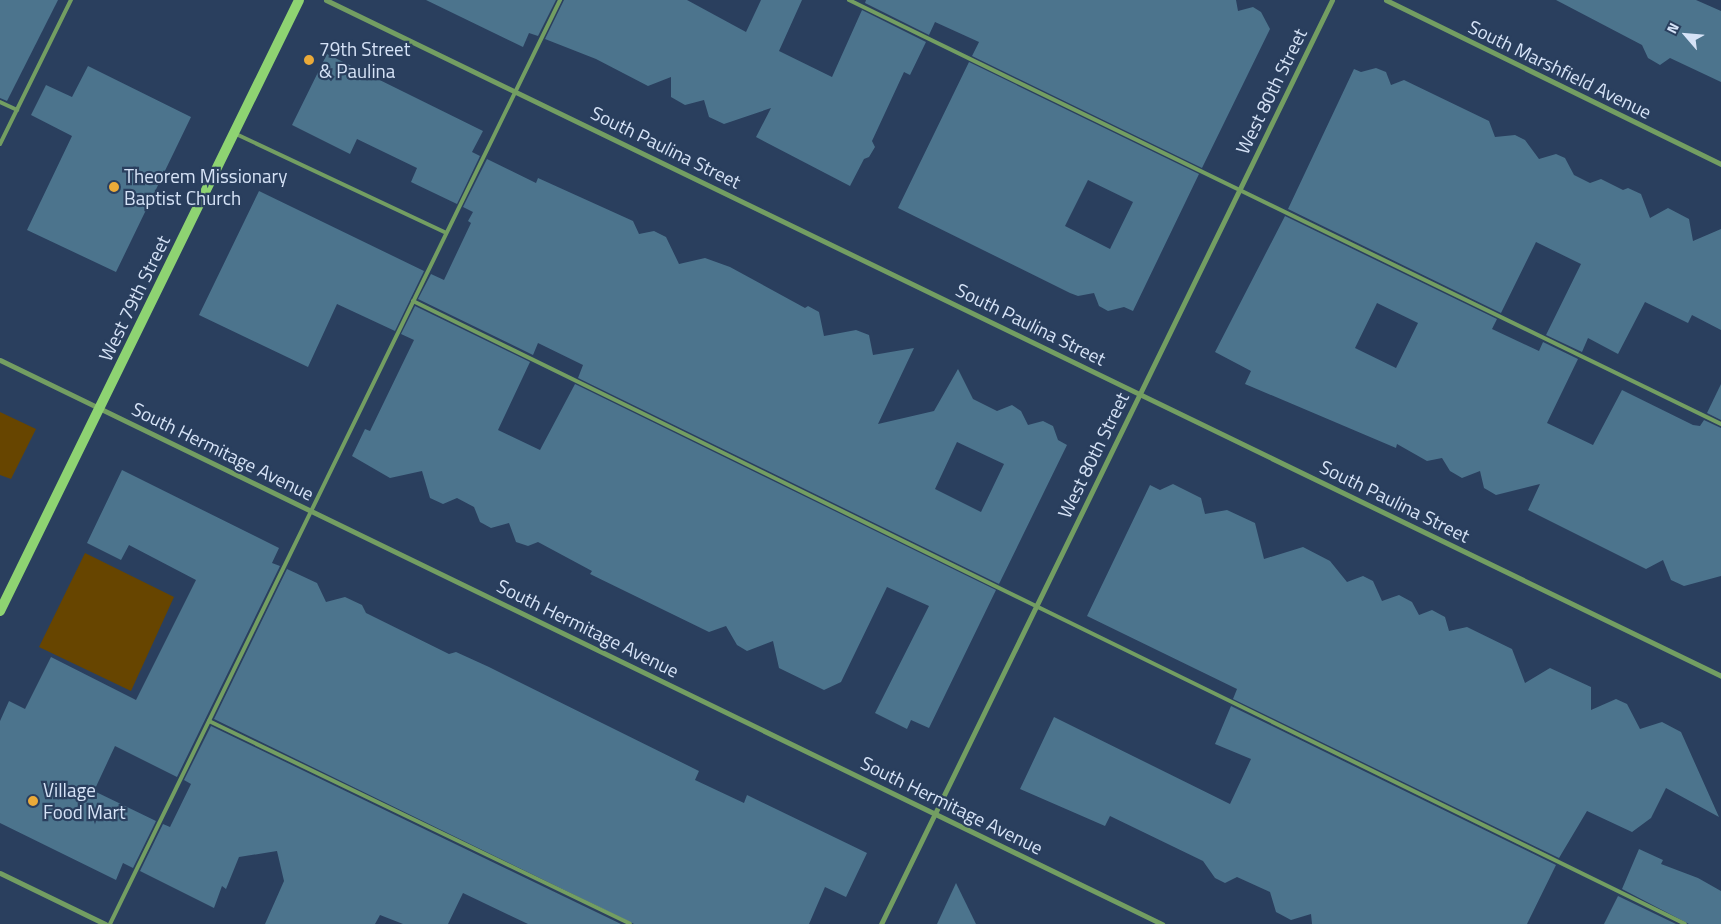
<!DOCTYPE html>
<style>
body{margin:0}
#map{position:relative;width:1721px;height:924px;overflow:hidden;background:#2a3f5e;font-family:"Titillium Web",sans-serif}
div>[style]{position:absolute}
.green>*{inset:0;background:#674500}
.building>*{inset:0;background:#4c748d}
.service>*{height:4px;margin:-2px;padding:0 2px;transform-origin:2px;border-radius:2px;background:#739e62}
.minor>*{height:5px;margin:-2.5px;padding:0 2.5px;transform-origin:2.5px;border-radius:2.5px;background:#739e62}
.secondary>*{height:10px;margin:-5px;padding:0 5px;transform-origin:5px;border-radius:5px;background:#8ed372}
.dots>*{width:14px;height:14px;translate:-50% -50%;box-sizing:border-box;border:2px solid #2a3f5e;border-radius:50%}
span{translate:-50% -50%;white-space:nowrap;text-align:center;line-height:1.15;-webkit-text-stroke:4.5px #2a3f5e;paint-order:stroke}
.poi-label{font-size:19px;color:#d6e3f7}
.left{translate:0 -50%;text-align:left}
.street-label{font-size:19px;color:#d6e3f7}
.north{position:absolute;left:1661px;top:10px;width:50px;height:50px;-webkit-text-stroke:4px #2a3f5e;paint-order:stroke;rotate:297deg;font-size:14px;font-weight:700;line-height:20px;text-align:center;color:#d6e3f7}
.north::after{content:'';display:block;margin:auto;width:18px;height:22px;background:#d6e3f7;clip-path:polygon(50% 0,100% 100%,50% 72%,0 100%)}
</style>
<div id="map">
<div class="green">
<div style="clip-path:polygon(0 412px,36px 429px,11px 479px,0 475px)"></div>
<div style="clip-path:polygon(85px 553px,174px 597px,131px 691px,39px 647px)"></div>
</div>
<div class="building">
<div style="clip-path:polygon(0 0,58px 0,7px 101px,0 98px)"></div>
<div style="clip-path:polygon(426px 0,556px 0,538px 36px,529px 33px,523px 47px)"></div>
<div style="clip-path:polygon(564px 0,687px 0,746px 32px,761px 0,802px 0,779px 51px,832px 77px,862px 10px,926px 42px,910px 75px,904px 72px,872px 141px,875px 147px,869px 157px,864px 159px,850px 186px,756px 137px,771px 108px,724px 124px,709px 117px,704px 100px,685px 105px,671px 97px,671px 77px,648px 86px,596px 59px,545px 39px)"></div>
<div style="clip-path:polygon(866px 0,1236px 0,1238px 11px,1253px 7px,1261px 12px,1270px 29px,1202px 168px,972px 56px,979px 42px,935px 22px,929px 35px,865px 3px)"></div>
<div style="clip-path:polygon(1556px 0,1696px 0,1721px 11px,1721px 82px,1670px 58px,1660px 65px,1648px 58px,1642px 45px)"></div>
<div style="clip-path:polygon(327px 54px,483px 131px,472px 152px,480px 156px,457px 204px,411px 182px,417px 168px,357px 139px,350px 154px,292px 125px)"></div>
<div style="clip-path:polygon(evenodd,969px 62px,1199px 174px,1133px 311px,1124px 307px,1108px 311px,1099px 306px,1094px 293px,1078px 296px,1070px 293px,898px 208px,969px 62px,1088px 180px,1133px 202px,1110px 249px,1065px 226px,1088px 180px)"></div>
<div style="clip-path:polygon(88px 66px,191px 117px,116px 272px,27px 230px,72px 136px,31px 115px,46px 85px,72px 97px)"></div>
<div style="clip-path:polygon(1376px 68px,1386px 72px,1391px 85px,1404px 80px,1489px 121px,1495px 137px,1515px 135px,1525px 140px,1539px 159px,1556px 154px,1565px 158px,1574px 175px,1590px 183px,1601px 179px,1623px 190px,1628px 188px,1641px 194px,1650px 218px,1668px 208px,1689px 219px,1693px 241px,1721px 229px,1721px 330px,1692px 315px,1688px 323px,1645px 302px,1618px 354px,1588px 338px,1582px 352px,1546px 335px,1581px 264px,1536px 242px,1501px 313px,1288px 209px,1354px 69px,1361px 72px)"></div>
<div style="clip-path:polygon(evenodd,487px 159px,536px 183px,538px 178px,633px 221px,639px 234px,654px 231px,666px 237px,679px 264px,705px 258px,730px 267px,805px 308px,808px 306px,819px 312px,824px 336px,856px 330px,869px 335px,873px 355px,914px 348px,878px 424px,934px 411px,958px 369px,973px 399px,997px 411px,1012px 405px,1021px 411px,1028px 425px,1043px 421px,1053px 426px,1058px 440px,1067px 445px,999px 584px,578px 378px,583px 365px,538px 343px,533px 355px,418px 299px,431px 274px,444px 280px,471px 223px,468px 221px,473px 212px,463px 207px,487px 159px,957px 442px,1004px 464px,981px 512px,935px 489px,957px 442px)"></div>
<div style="clip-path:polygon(259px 191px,424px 271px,395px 331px,337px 304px,308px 367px,199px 315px)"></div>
<div style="clip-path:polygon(evenodd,1285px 216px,1497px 319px,1492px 329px,1539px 351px,1543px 342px,1578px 359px,1547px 423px,1593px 445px,1622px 390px,1693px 425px,1700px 426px,1704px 420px,1721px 428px,1721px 576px,1684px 586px,1671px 580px,1663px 560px,1646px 569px,1528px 510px,1540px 484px,1496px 495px,1484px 488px,1480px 471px,1462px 478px,1450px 471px,1442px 458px,1427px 461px,1397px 444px,1396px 448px,1245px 384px,1251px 371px,1215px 352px,1285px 216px,1377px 303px,1418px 323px,1396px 368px,1355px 348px,1377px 303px)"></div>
<div style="clip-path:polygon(415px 306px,530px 362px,498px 430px,540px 450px,575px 384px,996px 590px,929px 728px,911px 720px,907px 729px,875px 713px,929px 606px,887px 587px,841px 682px,824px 690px,779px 668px,773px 641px,747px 651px,737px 645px,726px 626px,709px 632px,590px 574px,592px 571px,538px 542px,528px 546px,516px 542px,509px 523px,491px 528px,480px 522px,474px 507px,457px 498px,443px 504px,430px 498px,422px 471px,390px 478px,352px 456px,365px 429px,370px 431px,414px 340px,401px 334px)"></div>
<div style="clip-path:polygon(1721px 384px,1721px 420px,1707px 413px)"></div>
<div style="clip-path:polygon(122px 470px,279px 548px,272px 563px,280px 566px,177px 777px,115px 746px,94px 791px,156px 821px,133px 868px,123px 863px,116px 880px,0 823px,0 721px,9px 701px,25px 709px,51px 657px,136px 700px,196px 580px,129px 545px,121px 560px,87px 543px)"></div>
<div style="clip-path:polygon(1173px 484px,1201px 498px,1205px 514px,1227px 510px,1255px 523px,1264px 559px,1303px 547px,1330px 561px,1347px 582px,1363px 576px,1373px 581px,1382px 601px,1399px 595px,1412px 602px,1419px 615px,1432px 610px,1445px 617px,1449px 631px,1467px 627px,1512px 649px,1525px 683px,1550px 668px,1591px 687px,1591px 710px,1616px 699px,1627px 704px,1640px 729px,1662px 722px,1681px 732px,1719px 817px,1666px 788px,1651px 818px,1632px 832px,1587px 811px,1559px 858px,1233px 699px,1237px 689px,1087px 616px,1150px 485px,1160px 490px)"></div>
<div style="clip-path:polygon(287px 569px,317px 583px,326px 602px,345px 597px,362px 605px,366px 613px,449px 654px,456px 652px,489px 667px,699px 771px,695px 780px,744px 803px,747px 795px,867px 853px,846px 897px,825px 887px,809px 924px,634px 924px,214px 719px)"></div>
<div style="clip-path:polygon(1231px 706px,1556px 865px,1527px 924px,1312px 924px,1311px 914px,1291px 920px,1276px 912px,1270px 892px,1237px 877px,1225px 883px,1215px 878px,1203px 861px,1110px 816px,1105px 826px,1020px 789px,1054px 717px,1230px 804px,1251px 759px,1215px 744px)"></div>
<div style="clip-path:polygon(211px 726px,621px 924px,528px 924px,463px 893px,448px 924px,403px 924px,380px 915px,375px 924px,265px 924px,284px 881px,277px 851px,239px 857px,226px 889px,222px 886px,214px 908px,140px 871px,163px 824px,170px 827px,191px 784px,184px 780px)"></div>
<div style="clip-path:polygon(1639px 849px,1663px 860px,1661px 864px,1698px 878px,1721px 891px,1721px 924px,1689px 924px,1622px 889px)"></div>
<div style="clip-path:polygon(956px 883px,976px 924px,937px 924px)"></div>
<div style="clip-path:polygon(1618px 896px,1676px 924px,1604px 924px)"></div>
</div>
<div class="service">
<div style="left:849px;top:0;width:970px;rotate:25.93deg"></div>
<div style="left:0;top:102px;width:19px;rotate:25deg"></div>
<div style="left:236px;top:134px;width:232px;rotate:25.2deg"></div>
<div style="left:0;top:144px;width:161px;rotate:-63.8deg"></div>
<div style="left:413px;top:301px;width:1416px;rotate:26.09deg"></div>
<div style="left:209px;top:721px;width:467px;rotate:25.7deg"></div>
<div style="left:110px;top:924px;width:1028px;rotate:-64.03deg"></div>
</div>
<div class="minor">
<div style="left:326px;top:0;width:1550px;rotate:25.85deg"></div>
<div style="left:1386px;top:0;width:373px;rotate:26.1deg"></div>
<div style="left:0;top:360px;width:1292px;rotate:25.89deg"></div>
<div style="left:0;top:873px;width:117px;rotate:25.9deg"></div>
<div style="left:881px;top:924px;width:1028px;rotate:-63.98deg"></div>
</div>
<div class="secondary">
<div style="left:0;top:611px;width:680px;rotate:-63.92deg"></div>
</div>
<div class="dots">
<div style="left:309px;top:60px;background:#eaaa39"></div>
<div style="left:114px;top:187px;background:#eaaa39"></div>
<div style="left:33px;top:801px;background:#eaaa39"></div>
</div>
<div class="poi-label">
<span class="left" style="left:319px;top:60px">79th Street<br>&amp; Paulina</span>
<span class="left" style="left:124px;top:187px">Theorem Missionary<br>Baptist Church</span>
<span class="left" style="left:43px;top:801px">Village<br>Food Mart</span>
</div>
<div class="street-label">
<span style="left:1560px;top:69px;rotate:26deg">South Marshfield Avenue</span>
<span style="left:1271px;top:91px;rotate:-64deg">West 80th Street</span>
<span style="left:666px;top:147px;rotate:26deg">South Paulina Street</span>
<span style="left:134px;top:298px;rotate:-64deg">West 79th Street</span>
<span style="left:1031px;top:324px;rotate:26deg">South Paulina Street</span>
<span style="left:223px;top:451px;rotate:26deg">South Hermitage Avenue</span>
<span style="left:1093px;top:455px;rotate:-64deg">West 80th Street</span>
<span style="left:1395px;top:501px;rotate:26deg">South Paulina Street</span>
<span style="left:588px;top:628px;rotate:26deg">South Hermitage Avenue</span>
<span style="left:952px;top:805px;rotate:26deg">South Hermitage Avenue</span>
</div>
<div class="north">N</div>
</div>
